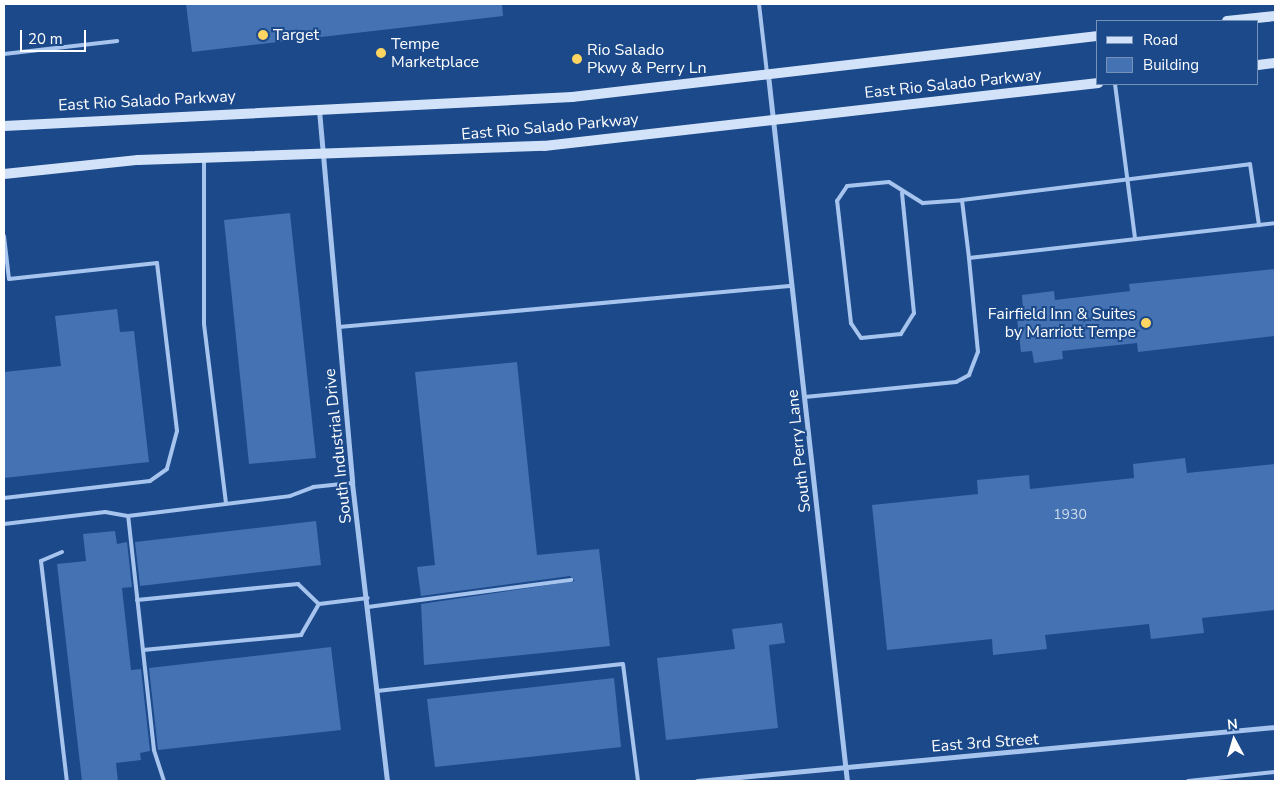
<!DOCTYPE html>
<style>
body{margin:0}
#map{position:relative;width:1279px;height:785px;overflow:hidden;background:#1b498a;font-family:"Nunito Sans",sans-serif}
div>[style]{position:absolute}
.building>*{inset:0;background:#4472b3}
.service>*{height:4px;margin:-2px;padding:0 2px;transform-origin:2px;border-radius:2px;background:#a6c4ed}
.minor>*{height:5px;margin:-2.5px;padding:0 2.5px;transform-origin:2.5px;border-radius:2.5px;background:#a6c4ed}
.secondary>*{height:10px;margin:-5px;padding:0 5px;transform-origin:5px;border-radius:5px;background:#d2e2f9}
.dots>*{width:14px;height:14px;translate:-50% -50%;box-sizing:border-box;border:2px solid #1b498a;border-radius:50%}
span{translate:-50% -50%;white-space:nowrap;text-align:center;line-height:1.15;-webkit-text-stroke:4px #1b498a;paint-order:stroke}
.number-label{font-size:14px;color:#d0dcec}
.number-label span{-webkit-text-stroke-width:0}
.poi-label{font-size:16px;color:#fff}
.left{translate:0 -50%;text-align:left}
.right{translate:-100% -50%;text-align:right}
.street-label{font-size:16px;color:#fff}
.frame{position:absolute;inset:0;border:5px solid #fff;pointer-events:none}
.legend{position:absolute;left:1096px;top:20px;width:162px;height:65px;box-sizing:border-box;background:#1b498a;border:1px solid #7692b9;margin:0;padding:6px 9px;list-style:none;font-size:15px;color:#fff}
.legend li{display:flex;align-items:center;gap:10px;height:25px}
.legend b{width:25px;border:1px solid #7692b9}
.north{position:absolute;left:1209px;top:715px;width:50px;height:50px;-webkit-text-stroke:4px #1b498a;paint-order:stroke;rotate:354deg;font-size:14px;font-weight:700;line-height:20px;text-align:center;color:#fff}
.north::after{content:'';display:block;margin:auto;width:18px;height:22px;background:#fff;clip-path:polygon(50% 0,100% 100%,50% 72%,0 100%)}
.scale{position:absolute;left:20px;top:30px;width:66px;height:22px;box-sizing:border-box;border:2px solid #fff;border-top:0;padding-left:6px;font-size:15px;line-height:18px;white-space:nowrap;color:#fff;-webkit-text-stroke:4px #1b498a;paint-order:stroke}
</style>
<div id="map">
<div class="building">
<div style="clip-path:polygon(186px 4px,502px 4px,503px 16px,192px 52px)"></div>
<div style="clip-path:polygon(290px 213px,316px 458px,249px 464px,224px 220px)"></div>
<div style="clip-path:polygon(1275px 269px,1275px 336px,1138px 352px,1137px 343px,1062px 351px,1063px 359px,1034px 363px,1032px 351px,1021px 352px,1016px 311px,1023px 310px,1022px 295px,1054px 291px,1055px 300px,1130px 291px,1129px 284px)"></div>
<div style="clip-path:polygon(117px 309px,120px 332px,134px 331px,149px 462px,4px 478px,4px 372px,61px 366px,55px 316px)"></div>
<div style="clip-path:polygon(517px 362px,537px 555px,599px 549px,610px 646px,424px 665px,421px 604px,575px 581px,570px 576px,421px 596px,417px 567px,435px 565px,415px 372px)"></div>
<div style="clip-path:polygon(1185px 458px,1187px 473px,1275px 464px,1275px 610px,1202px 618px,1204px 633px,1151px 639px,1149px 624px,1045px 635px,1047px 649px,993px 655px,992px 639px,887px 650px,872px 505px,978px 494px,977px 480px,1029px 475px,1030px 489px,1134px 478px,1133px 464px)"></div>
<div style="clip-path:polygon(316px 521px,321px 565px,140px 586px,135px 542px)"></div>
<div style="clip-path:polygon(115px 531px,117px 544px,127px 542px,132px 587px,122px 588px,131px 670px,141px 669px,150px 751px,140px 753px,141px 760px,116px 763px,118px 781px,82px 781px,57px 564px,86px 561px,83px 534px)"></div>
<div style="clip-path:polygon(782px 623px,785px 643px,769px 645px,778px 728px,666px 740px,657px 658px,735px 649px,732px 629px)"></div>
<div style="clip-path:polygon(331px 647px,341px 730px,158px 750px,149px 668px)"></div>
<div style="clip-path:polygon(614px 678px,621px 747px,435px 767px,427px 699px)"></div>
</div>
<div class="service">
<div style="left:759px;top:4px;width:69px;rotate:83.4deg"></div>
<div style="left:4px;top:54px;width:114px;rotate:-6.6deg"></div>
<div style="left:1115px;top:84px;width:156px;rotate:82.6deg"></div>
<div style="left:204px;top:159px;width:165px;rotate:90deg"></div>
<div style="left:204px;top:324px;width:181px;rotate:83deg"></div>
<div style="left:902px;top:193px;width:121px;rotate:84.3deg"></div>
<div style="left:914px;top:313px;width:25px;rotate:122deg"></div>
<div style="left:901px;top:334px;width:40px;rotate:174.3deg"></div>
<div style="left:861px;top:338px;width:18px;rotate:-124deg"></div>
<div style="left:851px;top:323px;width:123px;rotate:-96.5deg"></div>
<div style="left:837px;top:201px;width:18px;rotate:-56deg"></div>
<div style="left:847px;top:186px;width:42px;rotate:-5.4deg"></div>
<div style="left:889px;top:182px;width:40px;rotate:32deg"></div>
<div style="left:923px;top:203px;width:39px;rotate:-4deg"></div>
<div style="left:4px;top:236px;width:43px;rotate:83.4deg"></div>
<div style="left:9px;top:279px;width:149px;rotate:-6.2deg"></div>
<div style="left:157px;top:263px;width:169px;rotate:83.2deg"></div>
<div style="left:177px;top:431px;width:39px;rotate:105deg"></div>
<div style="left:167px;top:469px;width:21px;rotate:145deg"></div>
<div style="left:150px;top:481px;width:147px;rotate:173.4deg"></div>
<div style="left:969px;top:258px;width:58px;rotate:-96.9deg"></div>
<div style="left:962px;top:200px;width:290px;rotate:-7.1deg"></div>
<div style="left:1250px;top:164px;width:62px;rotate:81.6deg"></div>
<div style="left:339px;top:327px;width:455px;rotate:-5.2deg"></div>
<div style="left:805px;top:397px;width:152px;rotate:-5.7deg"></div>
<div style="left:956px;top:382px;width:15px;rotate:-28deg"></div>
<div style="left:969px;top:375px;width:25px;rotate:-69deg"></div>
<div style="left:978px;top:352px;width:94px;rotate:-95.5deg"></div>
<div style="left:969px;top:258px;width:308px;rotate:-6.5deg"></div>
<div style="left:4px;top:524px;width:102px;rotate:-6.8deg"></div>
<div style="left:105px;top:512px;width:23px;rotate:10deg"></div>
<div style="left:62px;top:552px;width:23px;rotate:157deg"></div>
<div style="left:41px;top:561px;width:222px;rotate:83.3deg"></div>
<div style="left:137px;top:600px;width:162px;rotate:-5.7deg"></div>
<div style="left:298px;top:584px;width:29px;rotate:44deg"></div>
<div style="left:319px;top:604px;width:49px;rotate:-7deg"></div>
<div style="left:368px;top:607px;width:205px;rotate:-7.6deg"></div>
<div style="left:143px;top:650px;width:159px;rotate:-5.4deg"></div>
<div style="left:301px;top:635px;width:36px;rotate:-60deg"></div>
<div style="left:377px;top:691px;width:247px;rotate:-6.3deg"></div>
<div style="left:623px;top:664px;width:118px;rotate:82.7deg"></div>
<div style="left:164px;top:781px;width:33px;rotate:-108deg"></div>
<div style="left:154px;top:750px;width:235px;rotate:-96.3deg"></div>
<div style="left:128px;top:516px;width:163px;rotate:-7deg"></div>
<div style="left:290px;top:496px;width:25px;rotate:-21deg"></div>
<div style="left:313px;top:487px;width:39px;rotate:-6deg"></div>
<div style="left:1188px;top:781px;width:87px;rotate:-5.9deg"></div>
</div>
<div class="minor">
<div style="left:768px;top:75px;width:710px;rotate:83.62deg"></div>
<div style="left:319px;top:110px;width:374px;rotate:84.9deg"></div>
<div style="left:352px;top:483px;width:300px;rotate:83.3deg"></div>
<div style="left:697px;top:781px;width:581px;rotate:-5.34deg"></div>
</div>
<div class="secondary">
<div style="left:1227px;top:21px;width:48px;rotate:-5.9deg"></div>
<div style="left:1258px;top:65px;width:17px;rotate:-7deg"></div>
<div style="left:4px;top:126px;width:569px;rotate:-2.92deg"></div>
<div style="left:572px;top:97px;width:530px;rotate:-6.62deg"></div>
<div style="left:4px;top:174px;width:135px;rotate:-6deg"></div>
<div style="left:138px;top:160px;width:406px;rotate:-2deg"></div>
<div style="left:544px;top:146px;width:558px;rotate:-6.49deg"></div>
</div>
<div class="dots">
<div style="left:263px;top:35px;background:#fed562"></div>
<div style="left:381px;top:53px;background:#fed562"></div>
<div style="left:577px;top:59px;background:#fed562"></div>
<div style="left:1146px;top:323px;background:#fed562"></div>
</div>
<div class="number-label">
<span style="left:1070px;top:515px">1930</span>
</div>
<div class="poi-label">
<span class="left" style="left:273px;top:35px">Target</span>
<span class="left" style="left:391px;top:53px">Tempe<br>Marketplace</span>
<span class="left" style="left:587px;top:59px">Rio Salado<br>Pkwy &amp; Perry Ln</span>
<span class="right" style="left:1136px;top:323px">Fairfield Inn &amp; Suites<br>by Marriott Tempe</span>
</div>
<div class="street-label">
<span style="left:953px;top:84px;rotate:-6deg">East Rio Salado Parkway</span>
<span style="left:147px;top:101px;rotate:-3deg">East Rio Salado Parkway</span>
<span style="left:550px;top:127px;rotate:-5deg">East Rio Salado Parkway</span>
<span style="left:338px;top:446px;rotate:-96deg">South Industrial Drive</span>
<span style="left:799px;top:451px;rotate:-96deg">South Perry Lane</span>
<span style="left:985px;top:743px;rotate:-4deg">East 3rd Street</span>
</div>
<div class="frame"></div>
<ul class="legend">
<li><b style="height:6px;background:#d2e2f9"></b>Road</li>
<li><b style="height:14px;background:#4472b3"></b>Building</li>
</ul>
<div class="north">N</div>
<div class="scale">20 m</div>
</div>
